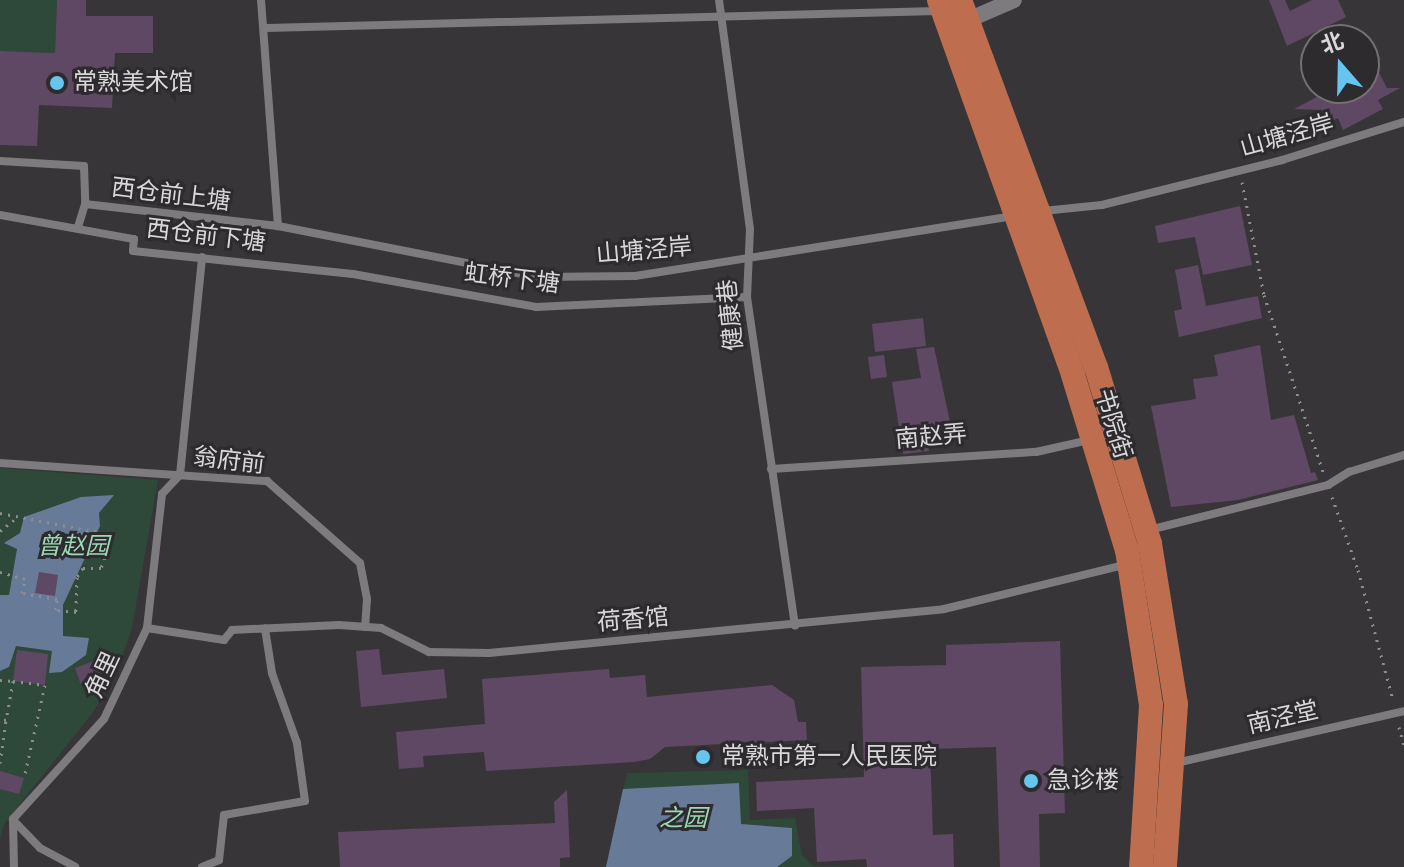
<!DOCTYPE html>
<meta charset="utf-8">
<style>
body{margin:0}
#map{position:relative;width:1404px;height:867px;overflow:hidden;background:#383538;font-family:Bitter,"Noto Sans SC",serif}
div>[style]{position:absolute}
.green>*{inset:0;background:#2e4839}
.water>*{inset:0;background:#677a98}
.building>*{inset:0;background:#5e4864}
.path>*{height:3px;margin-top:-1.5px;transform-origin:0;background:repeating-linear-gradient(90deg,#908d90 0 2px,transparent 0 8px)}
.lane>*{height:8px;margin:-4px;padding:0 4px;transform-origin:4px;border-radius:4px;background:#7e7b7f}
.street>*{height:16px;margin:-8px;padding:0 8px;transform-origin:8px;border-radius:8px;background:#7e7b7f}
.primary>*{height:24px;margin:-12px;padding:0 12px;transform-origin:12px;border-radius:12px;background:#be6d4f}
.dots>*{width:22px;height:22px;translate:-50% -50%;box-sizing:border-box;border:4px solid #2e2b2e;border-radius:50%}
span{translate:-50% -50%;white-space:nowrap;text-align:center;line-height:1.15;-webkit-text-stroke:6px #2e2b2e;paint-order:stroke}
.poi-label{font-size:24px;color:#d9d7d9}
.left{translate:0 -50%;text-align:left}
.street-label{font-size:24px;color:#d9d7d9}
.park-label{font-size:24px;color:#9bd9b4;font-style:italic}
.north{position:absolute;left:1300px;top:24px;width:80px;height:80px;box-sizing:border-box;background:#2e2b2e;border:2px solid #727072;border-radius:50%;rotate:340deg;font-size:22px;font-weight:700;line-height:32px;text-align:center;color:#d9d7d9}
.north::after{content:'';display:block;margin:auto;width:28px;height:36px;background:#65c5ee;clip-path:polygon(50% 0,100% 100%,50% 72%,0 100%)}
</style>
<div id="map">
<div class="green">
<div style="clip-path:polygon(0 0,57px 0,55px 53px,0 51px)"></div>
<div style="clip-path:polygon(0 468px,158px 480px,132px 628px,116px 674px,94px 711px,4px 824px,0 839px)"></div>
<div style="clip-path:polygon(748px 770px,750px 820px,795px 818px,802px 855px,813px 866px,861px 867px,606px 867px,627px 773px)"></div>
</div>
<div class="water">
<div style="clip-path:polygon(114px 495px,99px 513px,100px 526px,63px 605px,63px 636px,89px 638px,86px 655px,62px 672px,49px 673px,52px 651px,16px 646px,9px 667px,0 671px,0 595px,9px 595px,17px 549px,4px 543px,20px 533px,24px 517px,81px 497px)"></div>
<div style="clip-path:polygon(739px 783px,741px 824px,792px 828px,792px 856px,777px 867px,606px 867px,623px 789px)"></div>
</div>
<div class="building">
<div style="clip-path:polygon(57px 0,86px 0,86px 16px,153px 16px,153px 53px,115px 53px,112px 108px,39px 105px,37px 146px,0 145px,0 51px,55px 53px)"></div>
<div style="clip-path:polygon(1269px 0,1285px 0,1290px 11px,1312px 0,1338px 0,1346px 17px,1287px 46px)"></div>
<div style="clip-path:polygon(1371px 57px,1387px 88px,1400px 88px,1378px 100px,1383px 109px,1343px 130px,1338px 118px,1327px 124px,1320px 110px,1294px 109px,1334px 88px,1372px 88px,1364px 73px,1364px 61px)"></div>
<div style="clip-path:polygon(1240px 206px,1252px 265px,1203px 275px,1195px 237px,1158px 243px,1155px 226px)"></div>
<div style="clip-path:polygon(1198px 265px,1206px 306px,1258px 296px,1262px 318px,1179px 337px,1174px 311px,1182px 309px,1175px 270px)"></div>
<div style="clip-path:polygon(923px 318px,926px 346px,875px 352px,872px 324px)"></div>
<div style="clip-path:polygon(1260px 345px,1271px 420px,1294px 415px,1311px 473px,1315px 472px,1318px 480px,1238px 500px,1171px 507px,1151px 406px,1196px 399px,1193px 379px,1218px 376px,1214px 355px)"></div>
<div style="clip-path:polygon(934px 347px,952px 431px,927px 435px,929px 451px,903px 454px,892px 382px,921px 378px,916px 349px)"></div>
<div style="clip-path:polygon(884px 355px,887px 377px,871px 379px,868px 357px)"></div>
<div style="clip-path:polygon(39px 572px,58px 575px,55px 596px,35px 593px)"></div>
<div style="clip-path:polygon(1060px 641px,1065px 813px,1039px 814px,1040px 867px,1000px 867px,996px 747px,930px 749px,933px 835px,953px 834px,954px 867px,867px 867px,866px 859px,817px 862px,814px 808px,757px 811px,756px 782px,864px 777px,861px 667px,946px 665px,946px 645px)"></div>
<div style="clip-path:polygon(379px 649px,382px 675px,444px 669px,447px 698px,361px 707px,356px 651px)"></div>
<div style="clip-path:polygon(17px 650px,48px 654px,45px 685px,13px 681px)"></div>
<div style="clip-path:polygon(107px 656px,113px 673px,81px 685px,75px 668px)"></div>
<div style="clip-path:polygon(609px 669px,610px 678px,645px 675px,647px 697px,772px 685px,794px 700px,798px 722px,806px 722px,807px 740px,665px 747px,650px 759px,634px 762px,486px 771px,484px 752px,423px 756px,424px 767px,399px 769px,396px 732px,485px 724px,482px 679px)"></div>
<div style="clip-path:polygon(0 771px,24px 778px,19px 794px,0 789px)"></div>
<div style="clip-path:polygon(567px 790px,570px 857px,560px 858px,560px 867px,340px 867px,338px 832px,555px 823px,554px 802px)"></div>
</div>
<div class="path">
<div style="left:1242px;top:182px;width:115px;rotate:79deg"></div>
<div style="left:1264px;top:295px;width:189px;rotate:71.5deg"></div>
<div style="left:1332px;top:497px;width:77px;rotate:70.4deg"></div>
<div style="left:1358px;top:570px;width:135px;rotate:74.9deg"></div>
<div style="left:0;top:513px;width:115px;rotate:11deg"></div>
<div style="left:113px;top:535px;width:35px;rotate:110deg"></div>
<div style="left:101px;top:568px;width:18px;rotate:180deg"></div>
<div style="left:83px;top:568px;width:11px;rotate:124deg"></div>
<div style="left:77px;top:577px;width:35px;rotate:92deg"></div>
<div style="left:76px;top:612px;width:20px;rotate:-174deg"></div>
<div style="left:56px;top:610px;width:11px;rotate:-85deg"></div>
<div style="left:57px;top:599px;width:36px;rotate:-170deg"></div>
<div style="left:22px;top:593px;width:14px;rotate:-78deg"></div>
<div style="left:25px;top:579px;width:26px;rotate:-164deg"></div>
<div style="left:0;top:531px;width:19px;rotate:-39deg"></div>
<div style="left:0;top:680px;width:13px;rotate:4deg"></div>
<div style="left:13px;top:681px;width:40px;rotate:100deg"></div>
<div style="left:6px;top:720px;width:6px;rotate:-171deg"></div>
<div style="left:13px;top:681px;width:32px;rotate:7deg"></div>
<div style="left:45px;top:685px;width:95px;rotate:102.7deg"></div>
<div style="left:1399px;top:727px;width:20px;rotate:75deg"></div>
<div style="left:0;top:763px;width:43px;rotate:-82.1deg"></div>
</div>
<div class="lane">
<div style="left:261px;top:0;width:227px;rotate:85.7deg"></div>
<div style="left:719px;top:0;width:231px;rotate:82.3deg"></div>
<div style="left:750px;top:229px;width:68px;rotate:92.5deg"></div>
<div style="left:747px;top:297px;width:332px;rotate:81.7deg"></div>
<div style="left:267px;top:28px;width:671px;rotate:-1.45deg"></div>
<div style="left:0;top:161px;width:84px;rotate:3.4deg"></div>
<div style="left:84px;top:166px;width:38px;rotate:88deg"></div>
<div style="left:85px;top:204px;width:194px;rotate:6.5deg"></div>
<div style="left:278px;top:226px;width:264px;rotate:11.1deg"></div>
<div style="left:537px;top:277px;width:98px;rotate:-0.6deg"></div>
<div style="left:635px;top:276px;width:385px;rotate:-9deg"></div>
<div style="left:1043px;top:211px;width:59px;rotate:-5.8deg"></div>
<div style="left:1102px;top:205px;width:186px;rotate:-14deg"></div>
<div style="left:1282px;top:160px;width:128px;rotate:-17.3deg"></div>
<div style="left:0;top:215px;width:136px;rotate:10.2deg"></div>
<div style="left:134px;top:239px;width:12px;rotate:95deg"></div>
<div style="left:133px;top:251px;width:221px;rotate:6deg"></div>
<div style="left:353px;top:274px;width:186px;rotate:10.2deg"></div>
<div style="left:536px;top:307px;width:211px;rotate:-2.7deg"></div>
<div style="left:78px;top:227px;width:24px;rotate:-73deg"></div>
<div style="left:0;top:463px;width:268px;rotate:3.9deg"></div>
<div style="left:267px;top:481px;width:124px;rotate:41.4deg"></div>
<div style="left:360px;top:563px;width:37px;rotate:79deg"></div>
<div style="left:367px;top:599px;width:28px;rotate:94deg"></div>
<div style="left:771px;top:469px;width:266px;rotate:-3.7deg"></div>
<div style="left:1036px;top:452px;width:54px;rotate:-12.8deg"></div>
<div style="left:1149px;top:530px;width:185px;rotate:-14.1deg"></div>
<div style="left:1328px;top:485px;width:25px;rotate:-32deg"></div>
<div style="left:1349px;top:472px;width:58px;rotate:-17.2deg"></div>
<div style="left:147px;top:628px;width:78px;rotate:8.9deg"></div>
<div style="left:224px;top:640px;width:13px;rotate:-51deg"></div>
<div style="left:232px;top:630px;width:107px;rotate:-2.7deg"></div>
<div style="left:339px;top:625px;width:42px;rotate:4.1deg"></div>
<div style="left:381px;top:628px;width:54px;rotate:26.6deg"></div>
<div style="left:429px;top:652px;width:60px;rotate:1deg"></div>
<div style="left:489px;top:653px;width:457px;rotate:-5.5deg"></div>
<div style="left:944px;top:609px;width:189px;rotate:-13.7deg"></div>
<div style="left:1176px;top:763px;width:234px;rotate:-12.8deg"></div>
<div style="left:13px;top:820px;width:39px;rotate:46deg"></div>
<div style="left:40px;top:848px;width:40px;rotate:28deg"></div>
<div style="left:14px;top:867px;width:48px;rotate:-91.2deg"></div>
<div style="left:13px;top:819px;width:135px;rotate:-47.7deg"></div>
<div style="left:104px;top:719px;width:101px;rotate:-64.7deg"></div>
<div style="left:147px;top:628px;width:135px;rotate:-83.6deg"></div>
<div style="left:162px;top:494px;width:26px;rotate:-47deg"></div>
<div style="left:180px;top:475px;width:219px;rotate:-84.2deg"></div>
<div style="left:202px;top:867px;width:18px;rotate:-22deg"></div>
<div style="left:219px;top:860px;width:45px;rotate:-83.7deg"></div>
<div style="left:224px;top:815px;width:82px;rotate:-9.8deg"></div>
<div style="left:305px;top:801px;width:59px;rotate:-97.9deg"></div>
<div style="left:297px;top:743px;width:74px;rotate:-109.7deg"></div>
<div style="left:272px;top:673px;width:45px;rotate:-99deg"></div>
</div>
<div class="street">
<div style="left:968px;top:20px;width:50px;rotate:-23.5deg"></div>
</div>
<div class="primary">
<div style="left:939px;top:0;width:398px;rotate:70.3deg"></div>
<div style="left:1073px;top:375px;width:183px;rotate:72.9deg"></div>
<div style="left:1127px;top:550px;width:157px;rotate:81.2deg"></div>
<div style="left:1151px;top:705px;width:162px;rotate:93.5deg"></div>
<div style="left:960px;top:0;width:391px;rotate:69.7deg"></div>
<div style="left:1096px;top:367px;width:185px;rotate:73deg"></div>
<div style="left:1150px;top:544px;width:162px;rotate:80.8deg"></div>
<div style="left:1176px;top:704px;width:163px;rotate:93.9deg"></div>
</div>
<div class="dots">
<div style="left:57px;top:83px;background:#65c5ee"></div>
<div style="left:703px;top:757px;background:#65c5ee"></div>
<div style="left:1031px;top:781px;background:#65c5ee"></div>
</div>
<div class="poi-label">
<span class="left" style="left:73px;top:83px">常熟美术馆</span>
<span class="left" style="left:721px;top:757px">常熟市第一人民医院</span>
<span class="left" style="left:1047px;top:781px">急诊楼</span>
</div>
<div class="street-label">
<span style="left:1287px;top:136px;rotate:-16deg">山塘泾岸</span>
<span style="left:171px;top:195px;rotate:7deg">西仓前上塘</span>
<span style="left:206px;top:236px;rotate:7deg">西仓前下塘</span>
<span style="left:644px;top:251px;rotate:-5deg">山塘泾岸</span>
<span style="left:512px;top:279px;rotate:7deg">虹桥下塘</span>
<span style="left:731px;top:315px;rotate:-96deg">健康巷</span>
<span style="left:1113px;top:424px;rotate:73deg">书院街</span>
<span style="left:931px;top:437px;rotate:-5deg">南赵弄</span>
<span style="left:229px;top:461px;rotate:7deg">翁府前</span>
<span style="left:633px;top:620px;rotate:-5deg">荷香馆</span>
<span style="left:103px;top:675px;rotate:-65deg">角里</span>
<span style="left:1283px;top:718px;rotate:-13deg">南泾堂</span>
</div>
<div class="park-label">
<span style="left:73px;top:547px">曾赵园</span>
<span style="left:683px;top:819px">之园</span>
</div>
<div class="north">北</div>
</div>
